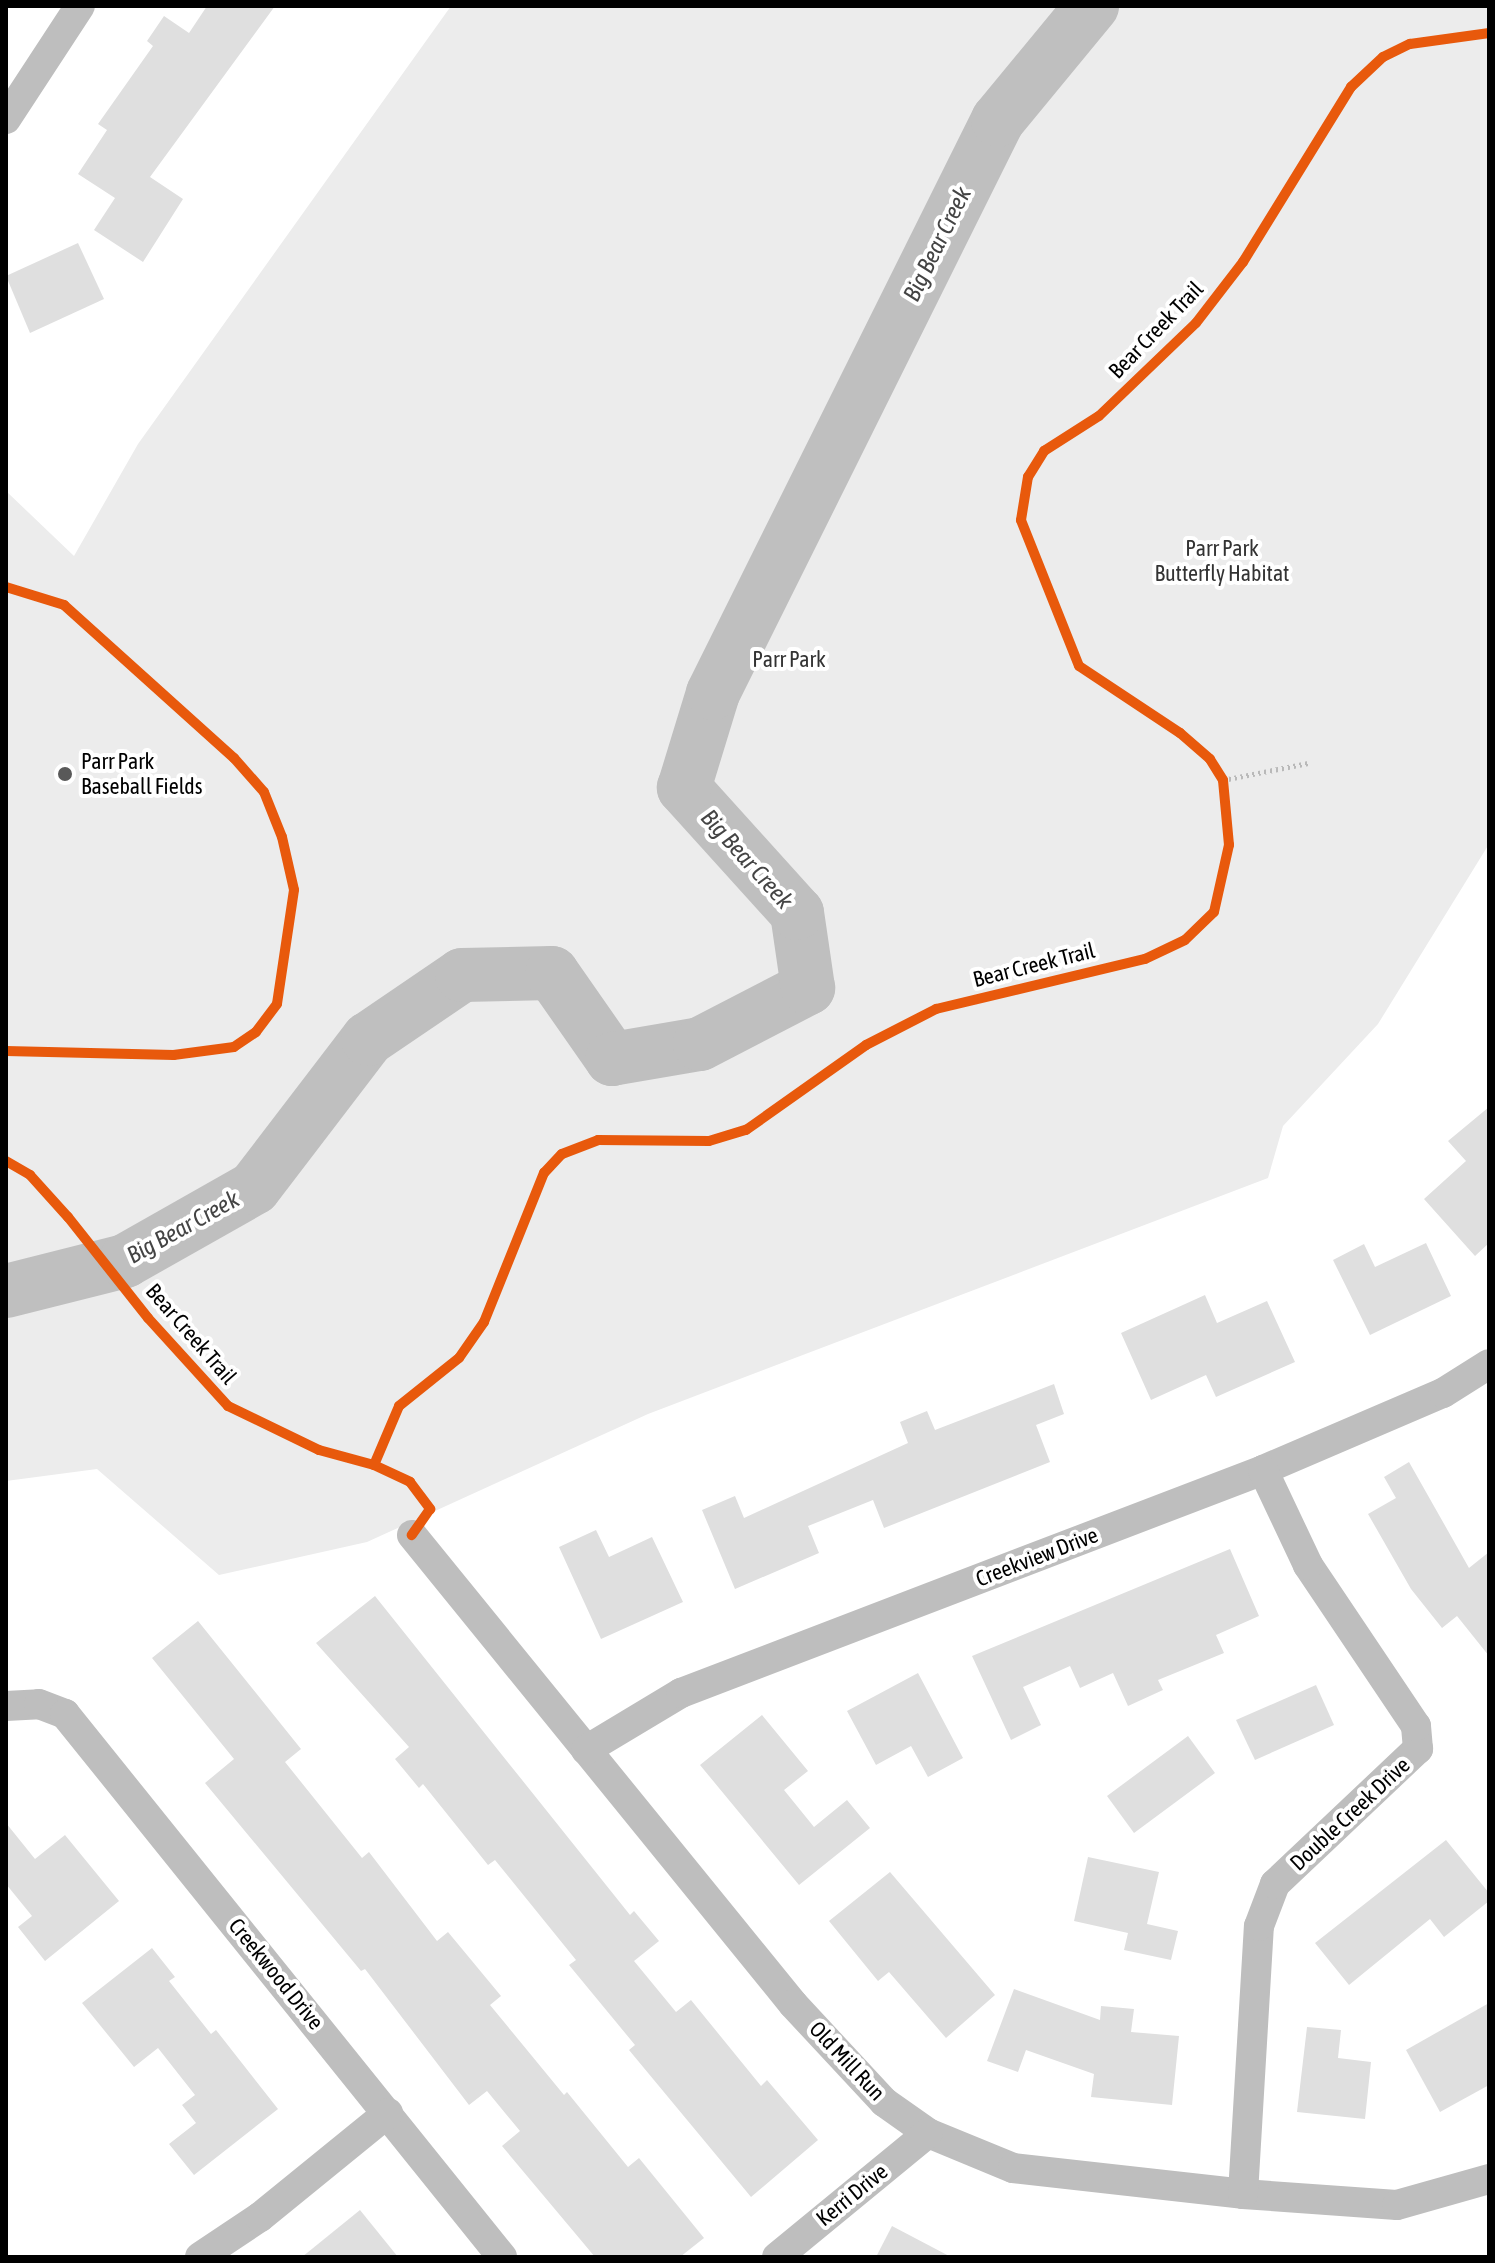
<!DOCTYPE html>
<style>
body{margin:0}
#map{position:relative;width:1495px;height:2263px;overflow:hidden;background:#fff;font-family:"Asap Condensed",sans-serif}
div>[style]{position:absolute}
.green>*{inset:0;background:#ececec}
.river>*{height:54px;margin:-27px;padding:0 27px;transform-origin:27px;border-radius:27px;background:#bfbfbf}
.building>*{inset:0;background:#dfdfdf}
.path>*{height:5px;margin-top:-2.5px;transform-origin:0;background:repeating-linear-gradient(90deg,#b9b9b9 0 2px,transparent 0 6px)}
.minor>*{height:30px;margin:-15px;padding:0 15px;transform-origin:15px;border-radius:15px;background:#bebebe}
.cycleway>*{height:10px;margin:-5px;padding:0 5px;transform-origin:5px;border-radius:5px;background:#e8590c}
.dots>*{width:22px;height:22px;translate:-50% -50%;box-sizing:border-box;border:4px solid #fff;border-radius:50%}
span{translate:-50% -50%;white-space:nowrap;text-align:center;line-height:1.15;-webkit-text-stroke:8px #fff;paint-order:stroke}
.street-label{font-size:22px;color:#000}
.park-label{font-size:22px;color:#333}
.poi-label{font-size:22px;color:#000}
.left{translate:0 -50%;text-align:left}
.water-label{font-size:24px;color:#444;font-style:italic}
.frame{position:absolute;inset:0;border:8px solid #000;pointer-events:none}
</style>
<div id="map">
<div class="green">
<div style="clip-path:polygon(451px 6px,1489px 6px,1489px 844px,1378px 1024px,1283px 1126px,1268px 1178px,648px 1414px,367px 1542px,219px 1575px,97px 1469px,6px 1481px,6px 491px,74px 556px,138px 444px)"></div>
</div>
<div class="river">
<div style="left:6px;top:1291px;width:123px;rotate:-14.1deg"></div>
<div style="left:125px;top:1261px;width:148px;rotate:-29.5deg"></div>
<div style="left:254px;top:1188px;width:188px;rotate:-52.6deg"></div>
<div style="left:368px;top:1039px;width:114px;rotate:-34.2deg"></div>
<div style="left:462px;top:975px;width:90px;rotate:-1.3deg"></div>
<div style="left:552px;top:973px;width:105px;rotate:55.1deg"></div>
<div style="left:612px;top:1059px;width:89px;rotate:-9.7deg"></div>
<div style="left:700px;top:1044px;width:122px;rotate:-27.4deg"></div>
<div style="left:808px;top:988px;width:76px;rotate:-98.3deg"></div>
<div style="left:797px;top:913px;width:169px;rotate:-132.1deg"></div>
<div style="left:684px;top:788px;width:99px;rotate:-73deg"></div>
<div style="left:713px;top:693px;width:640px;rotate:-63.56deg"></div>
<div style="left:998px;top:120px;width:148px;rotate:-50.5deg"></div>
</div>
<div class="building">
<div style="clip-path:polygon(207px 6px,275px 6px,150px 177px,183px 199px,143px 262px,94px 230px,115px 198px,78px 174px,107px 130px,98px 124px,153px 46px,147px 41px,164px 16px,189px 33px)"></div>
<div style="clip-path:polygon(78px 243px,104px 299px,30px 333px,6px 276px)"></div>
<div style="clip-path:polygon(1489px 1107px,1489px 1243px,1475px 1256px,1424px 1199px,1466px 1161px,1448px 1141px)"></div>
<div style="clip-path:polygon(1426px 1243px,1451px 1296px,1370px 1335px,1333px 1260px,1364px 1244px,1375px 1267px)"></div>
<div style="clip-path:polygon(1205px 1295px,1217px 1323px,1267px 1301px,1295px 1362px,1216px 1397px,1206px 1375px,1151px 1400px,1121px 1333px)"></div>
<div style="clip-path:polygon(1054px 1384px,1064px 1414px,1036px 1425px,1050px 1462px,884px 1528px,873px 1500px,808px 1526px,819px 1553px,735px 1589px,702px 1510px,735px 1496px,744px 1518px,908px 1443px,900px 1422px,927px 1411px,935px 1430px)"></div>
<div style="clip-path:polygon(1409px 1462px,1469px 1568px,1489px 1552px,1489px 1656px,1457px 1616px,1442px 1628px,1411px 1589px,1368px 1514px,1396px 1498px,1384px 1477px)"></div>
<div style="clip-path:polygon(596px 1530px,609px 1557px,652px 1537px,683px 1602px,601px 1639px,559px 1547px)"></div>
<div style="clip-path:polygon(1230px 1549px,1259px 1616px,1216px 1635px,1224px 1653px,1158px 1680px,1163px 1690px,1128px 1706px,1113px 1673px,1080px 1688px,1070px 1666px,1023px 1687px,1041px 1725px,1011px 1740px,972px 1656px)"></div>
<div style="clip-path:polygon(375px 1596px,630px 1915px,634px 1911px,659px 1941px,634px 1961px,676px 2012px,691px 2000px,761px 2086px,767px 2080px,818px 2140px,751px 2197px,629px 2050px,635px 2045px,569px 1965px,576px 1960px,495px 1860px,488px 1865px,423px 1784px,419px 1788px,395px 1759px,409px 1747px,316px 1643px)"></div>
<div style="clip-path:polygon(198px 1621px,301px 1749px,285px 1762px,362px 1858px,369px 1852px,437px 1941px,448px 1932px,501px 1996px,490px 2005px,564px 2095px,567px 2092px,628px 2167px,639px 2158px,704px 2238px,680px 2257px,595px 2257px,502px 2146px,520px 2131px,487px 2091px,469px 2105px,365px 1969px,361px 1971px,205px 1783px,234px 1759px,152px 1658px)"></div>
<div style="clip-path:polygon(918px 1673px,963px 1758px,928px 1777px,911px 1746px,876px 1765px,847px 1711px)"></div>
<div style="clip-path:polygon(1316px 1685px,1334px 1725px,1255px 1760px,1236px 1720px)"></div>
<div style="clip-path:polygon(762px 1715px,808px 1771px,784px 1790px,814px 1827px,847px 1800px,870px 1828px,799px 1885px,700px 1765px)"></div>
<div style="clip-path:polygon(1188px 1736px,1215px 1773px,1134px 1833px,1107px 1796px)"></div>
<div style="clip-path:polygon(6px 1823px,35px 1859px,65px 1835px,119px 1901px,45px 1961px,18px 1927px,32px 1916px,6px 1884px)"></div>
<div style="clip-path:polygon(1446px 1840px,1489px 1893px,1489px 1901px,1444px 1937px,1430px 1919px,1349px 1985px,1315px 1943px)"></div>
<div style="clip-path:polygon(1088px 1857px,1159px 1872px,1147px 1924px,1178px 1931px,1171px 1960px,1124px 1950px,1128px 1933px,1074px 1921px)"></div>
<div style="clip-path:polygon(890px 1872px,995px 1995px,946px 2038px,889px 1972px,878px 1981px,829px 1921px)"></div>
<div style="clip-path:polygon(152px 1948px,175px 1977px,169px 1981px,211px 2034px,216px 2030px,278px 2109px,194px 2175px,169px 2144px,196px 2123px,182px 2105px,195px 2095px,158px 2048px,134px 2067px,82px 2003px)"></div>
<div style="clip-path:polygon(1014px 1989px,1100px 2020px,1101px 2006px,1134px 2009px,1131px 2032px,1179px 2036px,1172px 2105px,1091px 2097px,1094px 2074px,1026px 2050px,1018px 2072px,987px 2061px)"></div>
<div style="clip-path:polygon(1489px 2003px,1489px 2085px,1440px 2112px,1406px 2050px)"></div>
<div style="clip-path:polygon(1307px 2027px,1341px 2030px,1338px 2058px,1371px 2062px,1365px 2119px,1297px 2112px)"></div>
<div style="clip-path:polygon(360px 2210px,398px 2257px,302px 2257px)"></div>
<div style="clip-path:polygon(892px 2226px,951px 2257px,876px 2257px)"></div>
</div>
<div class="path">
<div style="left:1223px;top:780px;width:87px;rotate:-11.3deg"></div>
</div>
<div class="minor">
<div style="left:6px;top:119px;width:135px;rotate:-56.8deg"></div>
<div style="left:412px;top:1535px;width:604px;rotate:50.91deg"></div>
<div style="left:793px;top:2004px;width:134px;rotate:47.1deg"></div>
<div style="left:884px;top:2102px;width:54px;rotate:35.2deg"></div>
<div style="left:928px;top:2133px;width:92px;rotate:22.4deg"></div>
<div style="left:1013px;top:2168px;width:231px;rotate:6.4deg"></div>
<div style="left:1243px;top:2194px;width:154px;rotate:4.1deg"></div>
<div style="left:1397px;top:2205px;width:96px;rotate:-15.8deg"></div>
<div style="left:6px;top:1706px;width:33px;rotate:-3deg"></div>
<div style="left:39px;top:1704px;width:28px;rotate:21deg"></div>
<div style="left:65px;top:1714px;width:697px;rotate:51.17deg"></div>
<div style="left:586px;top:1750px;width:111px;rotate:-31deg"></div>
<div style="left:681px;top:1693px;width:623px;rotate:-20.96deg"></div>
<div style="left:1263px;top:1470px;width:196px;rotate:-23.2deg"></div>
<div style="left:1443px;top:1393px;width:54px;rotate:-32.2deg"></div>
<div style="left:1243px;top:2194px;width:268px;rotate:-86.6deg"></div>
<div style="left:1259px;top:1926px;width:45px;rotate:-69.1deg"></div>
<div style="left:1275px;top:1884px;width:197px;rotate:-43.4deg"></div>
<div style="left:1418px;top:1749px;width:23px;rotate:-95deg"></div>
<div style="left:1416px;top:1726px;width:194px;rotate:-123.9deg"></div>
<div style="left:1308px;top:1565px;width:105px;rotate:-115.3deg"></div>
<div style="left:200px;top:2257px;width:72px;rotate:-33.7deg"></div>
<div style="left:260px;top:2217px;width:165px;rotate:-39.1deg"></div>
<div style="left:777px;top:2257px;width:195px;rotate:-39.4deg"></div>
</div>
<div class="cycleway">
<div style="left:6px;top:587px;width:61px;rotate:17.2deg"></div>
<div style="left:64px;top:605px;width:229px;rotate:42deg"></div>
<div style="left:234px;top:758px;width:45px;rotate:48.6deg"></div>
<div style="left:264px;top:792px;width:48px;rotate:68.2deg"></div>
<div style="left:282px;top:837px;width:54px;rotate:77.2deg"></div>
<div style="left:294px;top:890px;width:115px;rotate:98.5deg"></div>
<div style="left:277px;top:1004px;width:35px;rotate:127deg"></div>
<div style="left:256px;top:1032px;width:27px;rotate:146deg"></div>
<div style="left:234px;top:1047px;width:61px;rotate:172.4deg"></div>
<div style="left:174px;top:1055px;width:168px;rotate:-178.6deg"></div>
<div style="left:6px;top:1161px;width:28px;rotate:30deg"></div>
<div style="left:30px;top:1175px;width:57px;rotate:47.9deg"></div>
<div style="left:68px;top:1217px;width:129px;rotate:51.6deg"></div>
<div style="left:148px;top:1318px;width:119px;rotate:47.7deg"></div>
<div style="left:228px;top:1406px;width:101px;rotate:25.8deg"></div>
<div style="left:319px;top:1450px;width:57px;rotate:15.3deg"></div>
<div style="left:374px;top:1465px;width:40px;rotate:25deg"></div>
<div style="left:410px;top:1482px;width:34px;rotate:53deg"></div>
<div style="left:430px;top:1509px;width:32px;rotate:125deg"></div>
<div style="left:374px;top:1465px;width:64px;rotate:-67deg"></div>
<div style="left:399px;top:1406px;width:77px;rotate:-38.7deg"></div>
<div style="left:459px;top:1358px;width:44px;rotate:-55.2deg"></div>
<div style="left:484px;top:1322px;width:161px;rotate:-68.1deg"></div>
<div style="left:544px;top:1173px;width:26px;rotate:-47deg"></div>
<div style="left:562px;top:1154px;width:39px;rotate:-21deg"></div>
<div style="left:598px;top:1140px;width:111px;rotate:0.5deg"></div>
<div style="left:709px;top:1141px;width:39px;rotate:-17deg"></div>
<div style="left:746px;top:1130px;width:147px;rotate:-35.3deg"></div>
<div style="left:866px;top:1045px;width:79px;rotate:-27.2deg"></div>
<div style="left:936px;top:1009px;width:215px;rotate:-13.5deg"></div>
<div style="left:1145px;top:959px;width:44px;rotate:-25.4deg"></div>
<div style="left:1185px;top:940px;width:40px;rotate:-44deg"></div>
<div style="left:1214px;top:912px;width:69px;rotate:-77.4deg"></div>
<div style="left:1229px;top:845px;width:65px;rotate:-95.3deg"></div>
<div style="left:1223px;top:780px;width:25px;rotate:-122deg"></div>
<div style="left:1210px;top:759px;width:40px;rotate:-139deg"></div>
<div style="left:1180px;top:733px;width:121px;rotate:-146.4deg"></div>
<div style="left:1079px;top:666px;width:157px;rotate:-111.7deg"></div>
<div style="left:1021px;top:520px;width:44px;rotate:-80.8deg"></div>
<div style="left:1028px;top:477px;width:31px;rotate:-58deg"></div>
<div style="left:1044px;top:451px;width:65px;rotate:-32.5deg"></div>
<div style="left:1099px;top:416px;width:134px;rotate:-43.8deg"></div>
<div style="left:1196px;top:323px;width:77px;rotate:-52.4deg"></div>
<div style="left:1243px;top:262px;width:206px;rotate:-58.3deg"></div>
<div style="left:1351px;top:87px;width:44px;rotate:-43.2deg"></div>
<div style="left:1383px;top:57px;width:30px;rotate:-26deg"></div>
<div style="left:1410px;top:44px;width:80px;rotate:-7.9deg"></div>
</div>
<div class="dots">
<div style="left:65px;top:774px;background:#595959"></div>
</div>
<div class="street-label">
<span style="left:1156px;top:330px;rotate:-46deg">Bear Creek Trail</span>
<span style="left:1034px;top:965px;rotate:-14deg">Bear Creek Trail</span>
<span style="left:191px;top:1334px;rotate:49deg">Bear Creek Trail</span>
<span style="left:1037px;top:1557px;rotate:-21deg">Creekview Drive</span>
<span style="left:1350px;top:1814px;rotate:-43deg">Double Creek Drive</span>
<span style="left:276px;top:1974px;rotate:51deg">Creekwood Drive</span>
<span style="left:847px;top:2061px;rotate:47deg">Old Mill Run</span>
<span style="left:852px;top:2195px;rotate:-39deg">Kerri Drive</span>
</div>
<div class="park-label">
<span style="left:1222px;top:561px">Parr Park<br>Butterfly Habitat</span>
<span style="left:789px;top:660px">Parr Park</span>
</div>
<div class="poi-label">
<span class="left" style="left:81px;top:774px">Parr Park<br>Baseball Fields</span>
</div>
<div class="water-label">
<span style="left:937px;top:244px;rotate:-64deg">Big Bear Creek</span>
<span style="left:747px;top:859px;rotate:48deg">Big Bear Creek</span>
<span style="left:183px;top:1227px;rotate:-29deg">Big Bear Creek</span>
</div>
<div class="frame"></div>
</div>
